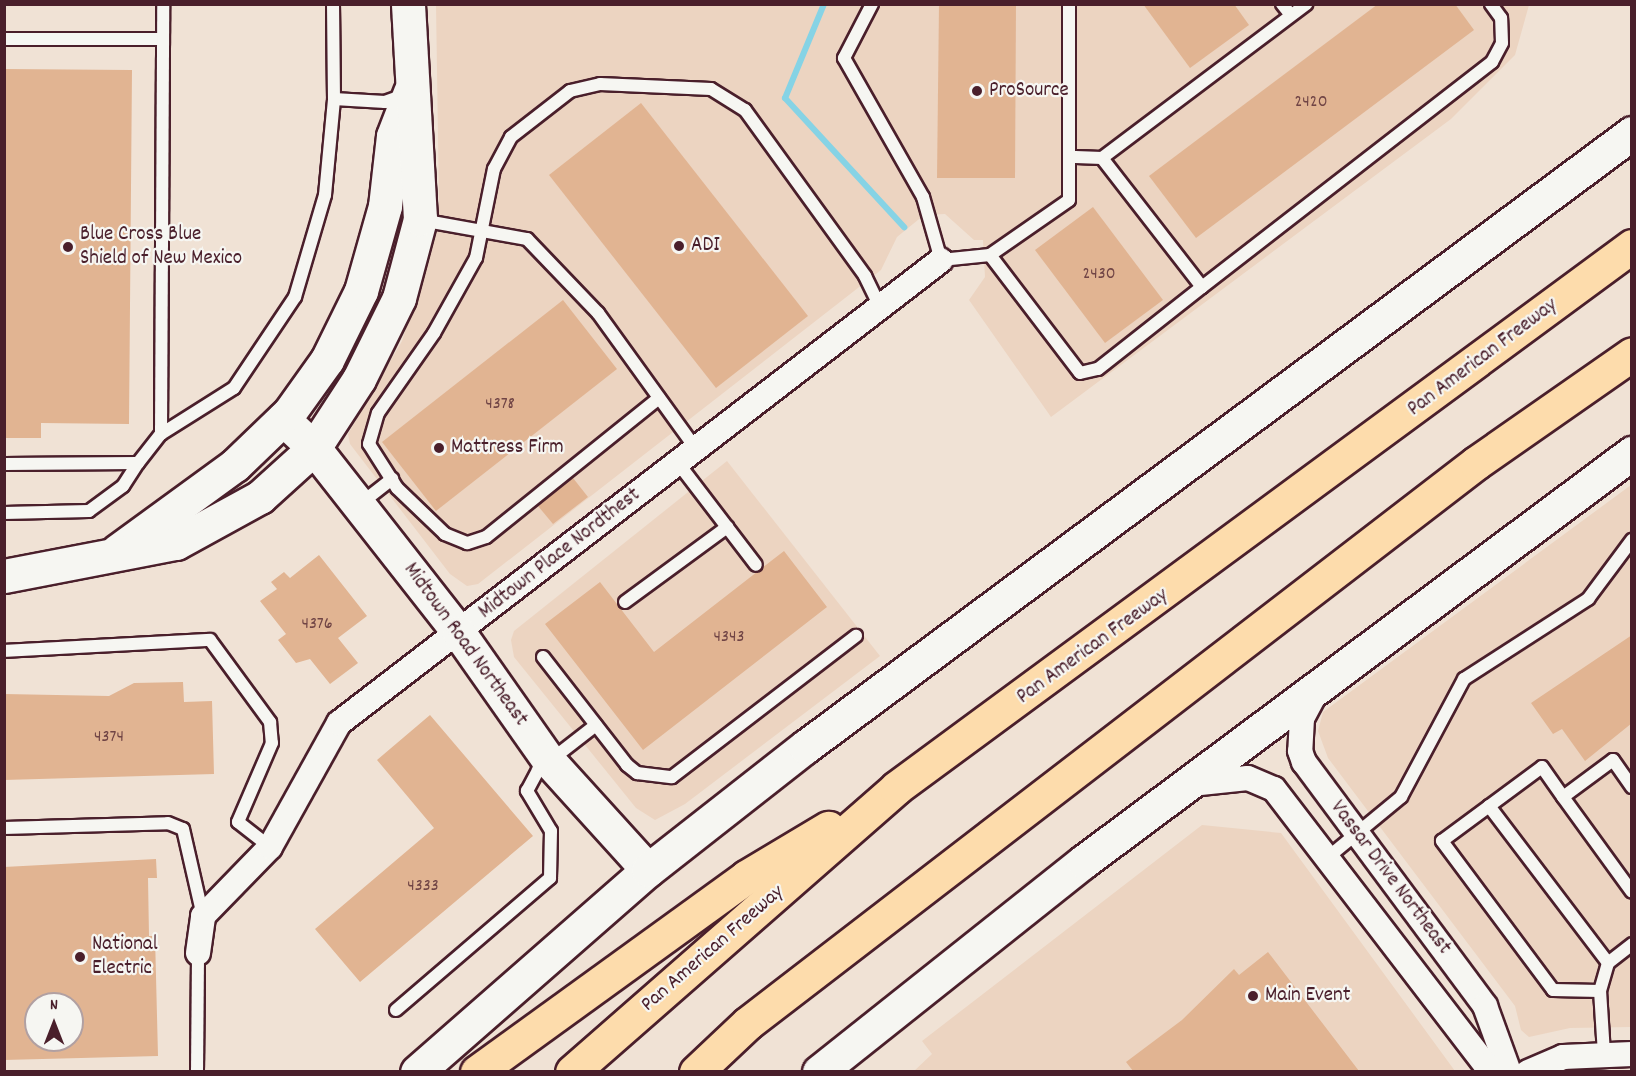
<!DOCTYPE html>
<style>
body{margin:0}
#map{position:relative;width:1636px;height:1076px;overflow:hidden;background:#f0e2d5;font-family:Dekko,sans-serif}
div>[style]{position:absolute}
.built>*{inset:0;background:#ecd4c1}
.stream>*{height:6px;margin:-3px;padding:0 3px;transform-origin:3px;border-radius:3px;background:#86d3e5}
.building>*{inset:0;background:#e1b492}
.roads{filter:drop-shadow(2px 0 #4a1f2b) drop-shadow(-2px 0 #4a1f2b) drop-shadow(0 2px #4a1f2b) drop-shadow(0 -2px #4a1f2b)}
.lane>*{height:12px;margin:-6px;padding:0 6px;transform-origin:6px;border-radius:6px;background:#f6f6f2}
.street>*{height:24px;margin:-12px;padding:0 12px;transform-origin:12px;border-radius:12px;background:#f6f6f2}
.secondary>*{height:33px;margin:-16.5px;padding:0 16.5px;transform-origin:16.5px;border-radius:16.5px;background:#f6f6f2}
.highway>*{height:33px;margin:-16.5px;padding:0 16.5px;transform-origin:16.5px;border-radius:16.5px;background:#fddcac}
.dots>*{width:16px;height:16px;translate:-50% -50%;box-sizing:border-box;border:3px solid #f6f6f2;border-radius:50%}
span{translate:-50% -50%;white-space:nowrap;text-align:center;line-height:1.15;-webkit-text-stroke:4.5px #f6f6f2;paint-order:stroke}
.number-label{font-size:18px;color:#704445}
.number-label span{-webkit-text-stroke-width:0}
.poi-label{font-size:21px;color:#4a1f2b}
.left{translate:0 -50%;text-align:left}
.street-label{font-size:21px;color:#4a1f2b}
.frame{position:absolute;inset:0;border:6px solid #4a1f2b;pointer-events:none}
.north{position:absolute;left:24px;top:992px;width:60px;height:60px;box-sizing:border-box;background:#f6f6f2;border:2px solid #b1a0a2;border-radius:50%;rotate:0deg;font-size:16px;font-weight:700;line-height:24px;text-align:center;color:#4a1f2b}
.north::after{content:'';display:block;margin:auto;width:21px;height:27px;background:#4a1f2b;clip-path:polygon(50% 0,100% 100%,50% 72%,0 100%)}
</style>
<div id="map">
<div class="built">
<div style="clip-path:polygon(436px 5px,1529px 5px,1515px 55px,1451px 119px,1051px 417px,969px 300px,985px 277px,983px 240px,974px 240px,945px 214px,924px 215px,897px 237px,881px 270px,478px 584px,467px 586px,450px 574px,350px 444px,348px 434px,402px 341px,433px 244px,439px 201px)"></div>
<div style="clip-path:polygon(727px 461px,880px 656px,685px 804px,655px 820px,636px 808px,514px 657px,511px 640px,514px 631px)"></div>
<div style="clip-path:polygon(1631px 485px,1631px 1027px,1570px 1028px,1529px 1037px,1521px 1030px,1515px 1006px,1328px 758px,1318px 731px,1323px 712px)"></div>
<div style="clip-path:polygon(1202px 825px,1281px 833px,1455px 1071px,913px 1072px,932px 1054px,922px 1041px)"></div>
</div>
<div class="stream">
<div style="left:824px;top:4px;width:102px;rotate:112.5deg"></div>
<div style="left:785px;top:98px;width:176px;rotate:47.3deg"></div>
</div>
<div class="building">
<div style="clip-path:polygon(939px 4px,1016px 4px,1015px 178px,937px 178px)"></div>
<div style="clip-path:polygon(1143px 4px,1234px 4px,1249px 25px,1190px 68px)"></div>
<div style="clip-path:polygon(1378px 4px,1455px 4px,1474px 30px,1196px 238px,1149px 176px)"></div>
<div style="clip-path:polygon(4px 69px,132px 70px,129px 424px,41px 423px,41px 438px,4px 438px)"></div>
<div style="clip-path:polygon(641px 103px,808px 316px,716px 388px,549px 175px)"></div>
<div style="clip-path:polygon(1093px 207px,1163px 300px,1105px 343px,1035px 250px)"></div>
<div style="clip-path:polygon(563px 300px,617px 369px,436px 511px,382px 442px)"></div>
<div style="clip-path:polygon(573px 478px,588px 497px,553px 524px,538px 506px)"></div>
<div style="clip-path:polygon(784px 551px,827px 607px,643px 750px,545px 624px,600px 582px,654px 652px)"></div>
<div style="clip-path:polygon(319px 555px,367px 616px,338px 638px,358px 663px,330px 684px,310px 659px,296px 663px,278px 640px,286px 634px,260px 601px,277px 589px,271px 582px,284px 572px,290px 578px)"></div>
<div style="clip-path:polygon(1632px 635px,1632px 723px,1585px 761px,1562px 729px,1553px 734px,1531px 703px)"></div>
<div style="clip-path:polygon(183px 682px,184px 702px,212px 701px,214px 774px,4px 780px,4px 694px,109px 696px,134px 683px)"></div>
<div style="clip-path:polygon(430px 715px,533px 836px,360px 982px,315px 929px,434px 828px,377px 760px)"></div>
<div style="clip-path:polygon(evenodd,156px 859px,157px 878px,148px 878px,149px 936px,155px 936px,158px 1056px,4px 1060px,4px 867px,156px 859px,36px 1004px,72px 1004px,72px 1040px,36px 1040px,36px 1004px)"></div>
<div style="clip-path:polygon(1268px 952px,1359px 1071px,1133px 1071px,1126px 1062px,1182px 1020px,1234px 969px,1239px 975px)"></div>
</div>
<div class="roads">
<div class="lane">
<div style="left:872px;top:4px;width:61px;rotate:117.4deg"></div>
<div style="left:844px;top:58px;width:160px;rotate:60.4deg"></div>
<div style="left:923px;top:197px;width:66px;rotate:74.1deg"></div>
<div style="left:941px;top:260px;width:49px;rotate:-5.8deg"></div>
<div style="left:990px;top:255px;width:96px;rotate:-34.8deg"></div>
<div style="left:1069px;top:200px;width:196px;rotate:-90deg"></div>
<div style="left:1282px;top:4px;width:14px;rotate:51deg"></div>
<div style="left:4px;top:39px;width:159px"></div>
<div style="left:334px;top:99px;width:51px;rotate:3.4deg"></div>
<div style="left:385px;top:102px;width:20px;rotate:-20deg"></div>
<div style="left:1102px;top:158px;width:256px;rotate:-37deg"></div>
<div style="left:421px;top:220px;width:108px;rotate:10.2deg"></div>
<div style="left:527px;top:239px;width:103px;rotate:46.2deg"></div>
<div style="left:598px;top:313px;width:168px;rotate:54.2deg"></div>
<div style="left:990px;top:255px;width:148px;rotate:52.7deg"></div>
<div style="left:1080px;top:373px;width:18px;rotate:-13deg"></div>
<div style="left:1098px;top:369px;width:132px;rotate:-38.3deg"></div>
<div style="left:1202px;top:287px;width:163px;rotate:-127.8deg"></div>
<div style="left:1102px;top:158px;width:33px;rotate:-178deg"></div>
<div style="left:1202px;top:287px;width:367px;rotate:-37.8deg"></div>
<div style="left:1492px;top:62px;width:21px;rotate:-62deg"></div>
<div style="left:1502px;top:43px;width:25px;rotate:-92deg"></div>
<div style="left:1501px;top:18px;width:17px;rotate:-126deg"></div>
<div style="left:659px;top:398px;width:222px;rotate:141.2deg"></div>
<div style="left:486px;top:537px;width:20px;rotate:162deg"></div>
<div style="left:467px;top:543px;width:24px;rotate:-158deg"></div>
<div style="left:445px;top:534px;width:66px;rotate:-136.2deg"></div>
<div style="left:397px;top:488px;width:52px;rotate:-122.5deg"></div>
<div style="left:369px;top:444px;width:32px;rotate:-74deg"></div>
<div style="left:378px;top:413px;width:98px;rotate:-55deg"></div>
<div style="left:434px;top:333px;width:86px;rotate:-60.8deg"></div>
<div style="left:476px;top:258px;width:91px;rotate:-78.6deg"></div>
<div style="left:494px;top:169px;width:36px;rotate:-62deg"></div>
<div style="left:511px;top:137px;width:75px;rotate:-37.9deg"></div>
<div style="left:570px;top:91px;width:31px;rotate:-13deg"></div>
<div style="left:600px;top:84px;width:111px;rotate:2.6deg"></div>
<div style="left:711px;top:89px;width:40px;rotate:32deg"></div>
<div style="left:745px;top:110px;width:205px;rotate:54.1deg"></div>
<div style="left:865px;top:276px;width:34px;rotate:64deg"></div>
<div style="left:161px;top:434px;width:86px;rotate:-32.2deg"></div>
<div style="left:234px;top:388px;width:110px;rotate:-56.2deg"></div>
<div style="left:295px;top:297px;width:106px;rotate:-73.6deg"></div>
<div style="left:325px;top:195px;width:96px;rotate:-84.6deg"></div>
<div style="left:334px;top:99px;width:95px;rotate:-90.6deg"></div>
<div style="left:678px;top:463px;width:128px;rotate:52.6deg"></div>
<div style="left:4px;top:464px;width:134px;rotate:-0.4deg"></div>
<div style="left:138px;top:463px;width:37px;rotate:-52deg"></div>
<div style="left:161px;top:434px;width:430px;rotate:-89.7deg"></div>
<div style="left:360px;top:504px;width:41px;rotate:-38deg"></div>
<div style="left:4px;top:513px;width:85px;rotate:-1.3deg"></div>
<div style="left:89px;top:511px;width:42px;rotate:-36.3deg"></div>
<div style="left:123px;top:486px;width:27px;rotate:-57deg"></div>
<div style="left:625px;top:602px;width:127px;rotate:-36.3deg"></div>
<div style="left:4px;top:651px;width:206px;rotate:-3.1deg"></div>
<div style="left:210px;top:640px;width:102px;rotate:53.8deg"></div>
<div style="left:270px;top:722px;width:21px;rotate:85deg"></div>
<div style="left:272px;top:743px;width:86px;rotate:113.3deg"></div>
<div style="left:238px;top:822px;width:41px;rotate:38deg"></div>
<div style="left:543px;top:657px;width:137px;rotate:52.1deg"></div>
<div style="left:627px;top:765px;width:13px;rotate:39deg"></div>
<div style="left:637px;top:773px;width:35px;rotate:7deg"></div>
<div style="left:672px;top:777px;width:232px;rotate:-37.5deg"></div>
<div style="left:1563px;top:797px;width:117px;rotate:54deg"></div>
<div style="left:1489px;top:806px;width:197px;rotate:52.8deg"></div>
<div style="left:1608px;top:963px;width:29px;rotate:106deg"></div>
<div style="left:4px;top:828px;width:164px;rotate:-1.7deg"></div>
<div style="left:168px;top:823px;width:16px;rotate:22deg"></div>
<div style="left:183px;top:829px;width:89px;rotate:77.1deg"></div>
<div style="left:1327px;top:858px;width:96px;rotate:-39.5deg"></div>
<div style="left:1401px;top:797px;width:134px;rotate:-61.9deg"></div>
<div style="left:1464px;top:679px;width:148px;rotate:-32.8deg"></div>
<div style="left:1588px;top:599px;width:74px;rotate:-53.3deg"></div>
<div style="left:1608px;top:963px;width:31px;rotate:-38deg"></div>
<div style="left:396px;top:1010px;width:203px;rotate:-40.6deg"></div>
<div style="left:550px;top:878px;width:47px;rotate:-88.8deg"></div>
<div style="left:551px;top:831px;width:47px;rotate:-121deg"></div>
<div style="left:527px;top:791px;width:24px;rotate:-62deg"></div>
<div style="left:538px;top:770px;width:73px;rotate:-37.8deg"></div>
<div style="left:1604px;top:1054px;width:63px;rotate:-93.6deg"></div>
<div style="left:1600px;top:991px;width:47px;rotate:-178.8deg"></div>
<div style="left:1553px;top:990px;width:186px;rotate:-126.7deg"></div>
<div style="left:1442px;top:841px;width:124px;rotate:-36.5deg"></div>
<div style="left:1542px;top:767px;width:37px;rotate:55deg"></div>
<div style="left:1563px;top:797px;width:62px;rotate:-36.5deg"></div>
<div style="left:1613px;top:760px;width:33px;rotate:55deg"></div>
<div style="left:197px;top:1072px;width:119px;rotate:-89.5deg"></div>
</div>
<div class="street">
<div style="left:1317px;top:690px;width:32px;rotate:118deg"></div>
<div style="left:1302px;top:718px;width:33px;rotate:93deg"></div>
<div style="left:1300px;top:751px;width:12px;rotate:70deg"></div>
<div style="left:1304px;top:762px;width:304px;rotate:53.4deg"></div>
<div style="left:1485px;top:1006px;width:70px;rotate:70deg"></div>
<div style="left:1191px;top:784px;width:57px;rotate:-6deg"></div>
<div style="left:1248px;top:778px;width:28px;rotate:23deg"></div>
<div style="left:1274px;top:789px;width:348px;rotate:52.5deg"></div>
<div style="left:1486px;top:1065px;width:14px;rotate:30deg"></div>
<div style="left:198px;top:953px;width:37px;rotate:-82deg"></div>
<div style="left:203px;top:916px;width:96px;rotate:-45.8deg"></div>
<div style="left:270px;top:847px;width:142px;rotate:-60.9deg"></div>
<div style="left:339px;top:723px;width:759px;rotate:-37.56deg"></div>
<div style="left:1528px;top:1072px;width:38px;rotate:-23deg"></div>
<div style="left:1563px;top:1057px;width:69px;rotate:-2.5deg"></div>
</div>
<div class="secondary">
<div style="left:283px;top:419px;width:42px;rotate:43.1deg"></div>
<div style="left:314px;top:448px;width:235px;rotate:51.9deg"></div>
<div style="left:459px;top:633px;width:156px;rotate:54.9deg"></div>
<div style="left:549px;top:761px;width:147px;rotate:47.8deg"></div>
<div style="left:117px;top:551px;width:146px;rotate:-36.1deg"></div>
<div style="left:235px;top:465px;width:75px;rotate:-43.9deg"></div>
<div style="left:289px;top:413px;width:65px;rotate:-54.4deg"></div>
<div style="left:327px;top:360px;width:77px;rotate:-63.8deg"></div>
<div style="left:361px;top:291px;width:88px;rotate:-74.2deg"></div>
<div style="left:385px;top:206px;width:70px;rotate:-83.5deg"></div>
<div style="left:393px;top:136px;width:47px;rotate:-68.9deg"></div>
<div style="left:4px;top:576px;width:175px;rotate:-10.9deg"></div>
<div style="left:176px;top:543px;width:96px;rotate:-28.7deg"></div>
<div style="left:260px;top:497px;width:73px;rotate:-42.2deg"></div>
<div style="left:314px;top:448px;width:82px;rotate:-56.9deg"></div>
<div style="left:359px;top:379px;width:90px;rotate:-63.7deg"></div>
<div style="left:399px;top:298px;width:82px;rotate:-75.1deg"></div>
<div style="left:420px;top:219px;width:215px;rotate:-93.2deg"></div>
<div style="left:417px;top:1072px;width:307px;rotate:-41.2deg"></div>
<div style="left:648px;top:870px;width:199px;rotate:-38.1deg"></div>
<div style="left:805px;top:747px;width:1030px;rotate:-36.59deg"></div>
<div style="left:819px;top:1072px;width:337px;rotate:-38.5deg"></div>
<div style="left:1083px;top:862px;width:685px;rotate:-36.69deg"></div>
</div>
<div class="highway">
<div style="left:477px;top:1072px;width:332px;rotate:-35.9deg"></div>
<div style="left:746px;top:877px;width:96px;rotate:-30.9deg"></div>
<div style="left:572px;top:1072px;width:431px;rotate:-41.2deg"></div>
<div style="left:896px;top:788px;width:914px;rotate:-36.37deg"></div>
<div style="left:696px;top:1072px;width:71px;rotate:-43.3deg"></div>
<div style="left:748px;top:1023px;width:918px;rotate:-37.57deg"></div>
<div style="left:1476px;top:463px;width:190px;rotate:-34.9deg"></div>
</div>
</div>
<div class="dots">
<div style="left:977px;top:91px;background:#4a1f2b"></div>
<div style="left:679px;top:246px;background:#4a1f2b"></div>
<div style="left:68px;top:247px;background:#4a1f2b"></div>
<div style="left:439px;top:448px;background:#4a1f2b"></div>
<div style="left:80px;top:957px;background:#4a1f2b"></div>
<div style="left:1253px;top:996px;background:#4a1f2b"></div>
</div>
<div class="number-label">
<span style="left:1311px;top:103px">2420</span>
<span style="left:1099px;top:275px">2430</span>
<span style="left:500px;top:405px">4378</span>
<span style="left:317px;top:625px">4376</span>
<span style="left:729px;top:638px">4343</span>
<span style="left:109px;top:738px">4374</span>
<span style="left:423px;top:887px">4333</span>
</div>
<div class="poi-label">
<span class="left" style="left:989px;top:91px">ProSource</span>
<span class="left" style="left:80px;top:247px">Blue Cross Blue<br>Shield of New Mexico</span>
<span class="left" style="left:691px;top:246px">ADI</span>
<span class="left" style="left:451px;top:448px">Mattress Firm</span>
<span class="left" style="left:92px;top:957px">National<br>Electric</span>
<span class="left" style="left:1265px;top:996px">Main Event</span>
</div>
<div class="street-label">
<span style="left:1483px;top:358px;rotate:-37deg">Pan American Freeway</span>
<span style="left:560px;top:554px;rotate:-38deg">Midtown Place Nordthest</span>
<span style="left:465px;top:645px;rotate:54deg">Midtown Road Northeast</span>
<span style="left:1093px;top:647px;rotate:-36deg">Pan American Freeway</span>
<span style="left:1390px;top:878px;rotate:53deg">Vassar Drive Northeast</span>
<span style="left:713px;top:949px;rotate:-41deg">Pan American Freeway</span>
</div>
<div class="frame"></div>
<div class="north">N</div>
</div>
